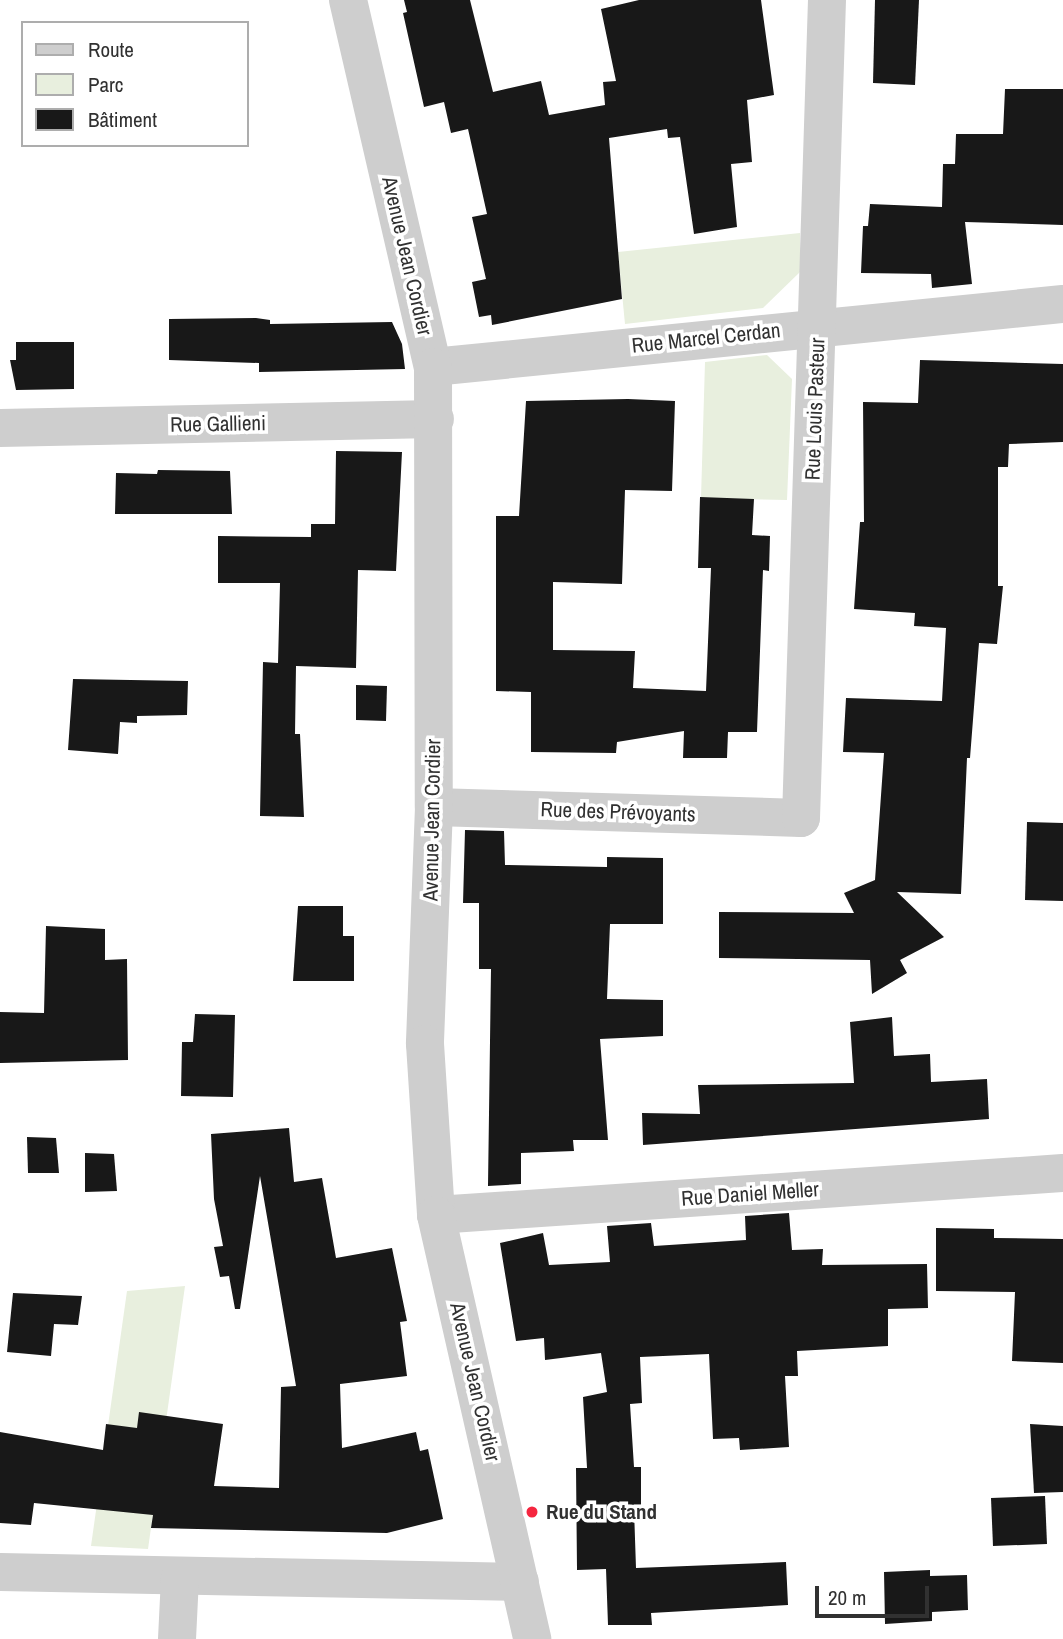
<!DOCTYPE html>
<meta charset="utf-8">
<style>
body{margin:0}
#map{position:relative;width:1063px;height:1639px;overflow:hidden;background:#fff;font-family:"Archivo Narrow",sans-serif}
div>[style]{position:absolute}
.green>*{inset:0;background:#e8efde}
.building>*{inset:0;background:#181818}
.minor>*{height:38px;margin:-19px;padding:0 19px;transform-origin:19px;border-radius:19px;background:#cecece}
.tertiary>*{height:38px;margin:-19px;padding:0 19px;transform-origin:19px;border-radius:19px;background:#cecece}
.dots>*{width:19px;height:19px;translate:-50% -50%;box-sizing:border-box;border:4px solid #fff;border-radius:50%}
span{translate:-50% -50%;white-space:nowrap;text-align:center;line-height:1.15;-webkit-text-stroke:7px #fff;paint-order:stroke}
.street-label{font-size:21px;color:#313131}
.poi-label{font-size:21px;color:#313131;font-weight:700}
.left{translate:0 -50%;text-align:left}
.legend{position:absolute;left:21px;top:21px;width:228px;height:126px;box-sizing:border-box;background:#fff;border:2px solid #adadad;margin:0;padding:9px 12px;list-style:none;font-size:21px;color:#313131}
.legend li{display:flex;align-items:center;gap:14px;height:35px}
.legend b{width:35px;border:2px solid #adadad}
.scale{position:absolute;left:815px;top:1586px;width:114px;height:32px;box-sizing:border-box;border:4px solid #313131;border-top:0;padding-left:9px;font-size:21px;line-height:24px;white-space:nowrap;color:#313131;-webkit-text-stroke:5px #fff;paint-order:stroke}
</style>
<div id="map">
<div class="green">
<div style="clip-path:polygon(800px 233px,800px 272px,763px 308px,625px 324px,618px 252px)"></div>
<div style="clip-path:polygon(767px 355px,792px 379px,787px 500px,701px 498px,705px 362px)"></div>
<div style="clip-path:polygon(185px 1286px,148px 1549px,91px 1546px,127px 1291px)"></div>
</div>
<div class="building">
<div style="clip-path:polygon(404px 0,470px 0,493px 92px,541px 81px,549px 115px,605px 105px,603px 82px,616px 81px,601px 9px,639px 0,761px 0,774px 95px,747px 100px,752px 162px,731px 164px,737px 227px,694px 234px,680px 137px,668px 138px,667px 129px,609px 138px,622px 299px,492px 325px,491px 315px,479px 317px,472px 282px,486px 279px,472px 217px,487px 214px,468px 129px,451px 133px,444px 102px,424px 107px,403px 13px,407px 12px)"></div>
<div style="clip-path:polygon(875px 0,919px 0,915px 85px,873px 83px)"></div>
<div style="clip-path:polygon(1005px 89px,1063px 89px,1063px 225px,965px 222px,972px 284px,932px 288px,931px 274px,861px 273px,863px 226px,868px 226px,870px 204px,942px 207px,943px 164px,955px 164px,956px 134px,1003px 134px)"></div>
<div style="clip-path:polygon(256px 318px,270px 320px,270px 324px,392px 322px,402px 344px,405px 369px,259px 372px,259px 363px,169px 360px,169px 319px)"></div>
<div style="clip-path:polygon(16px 342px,74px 342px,74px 389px,16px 390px,10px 360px,16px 360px)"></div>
<div style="clip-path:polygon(920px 360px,1063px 364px,1063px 442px,1009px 444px,1008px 467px,998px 467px,998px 586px,1003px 586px,997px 644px,979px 643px,970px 758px,967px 758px,961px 894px,897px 892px,944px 937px,900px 960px,907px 973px,872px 994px,870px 960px,719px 958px,719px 912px,854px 913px,844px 893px,875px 880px,884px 753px,843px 752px,846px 698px,942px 701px,946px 628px,914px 626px,915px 613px,854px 609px,860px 522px,864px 522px,863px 402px,918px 403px)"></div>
<div style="clip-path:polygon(628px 399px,675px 401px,672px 491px,625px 490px,622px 584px,553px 582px,553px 650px,635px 651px,633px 688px,706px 691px,711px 568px,698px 568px,700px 497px,754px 499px,752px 535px,770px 536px,769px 571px,763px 570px,757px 732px,728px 732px,727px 758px,683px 758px,684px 731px,617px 742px,616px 753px,531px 752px,531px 692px,496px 691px,496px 516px,519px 516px,526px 401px)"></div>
<div style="clip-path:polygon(336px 451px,402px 452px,396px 571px,358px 570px,356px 668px,296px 666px,295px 734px,300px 734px,304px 817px,260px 816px,263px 662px,278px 663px,280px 583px,218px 583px,218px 536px,311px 537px,311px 524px,335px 524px)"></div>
<div style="clip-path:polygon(158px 470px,230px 471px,232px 514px,115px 514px,116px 473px,157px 474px)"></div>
<div style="clip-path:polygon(73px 679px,188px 681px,187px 715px,137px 716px,137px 723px,120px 722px,118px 754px,68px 750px)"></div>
<div style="clip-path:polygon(356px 685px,387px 686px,386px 721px,356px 720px)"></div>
<div style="clip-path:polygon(1027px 822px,1063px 823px,1063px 901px,1025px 900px)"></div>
<div style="clip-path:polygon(465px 830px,504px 831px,505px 865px,607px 867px,607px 857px,663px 858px,663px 924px,610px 924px,607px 999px,663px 1000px,663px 1036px,600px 1039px,608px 1140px,573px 1140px,574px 1151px,521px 1153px,521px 1184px,488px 1186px,491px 969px,479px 969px,479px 903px,463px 903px)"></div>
<div style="clip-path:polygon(298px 906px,343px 906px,343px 936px,354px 936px,354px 981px,293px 981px)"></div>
<div style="clip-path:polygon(46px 926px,105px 929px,105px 960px,127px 959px,128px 1060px,0 1063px,0 1012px,44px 1013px)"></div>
<div style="clip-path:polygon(195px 1014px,235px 1015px,233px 1097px,181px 1096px,182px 1042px,193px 1042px)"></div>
<div style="clip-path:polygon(892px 1017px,894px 1056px,930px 1054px,931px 1082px,987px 1079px,989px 1119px,643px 1145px,642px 1113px,700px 1114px,698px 1085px,854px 1083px,850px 1022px)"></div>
<div style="clip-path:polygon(289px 1128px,294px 1182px,322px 1178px,336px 1258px,392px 1248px,407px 1321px,400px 1322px,407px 1376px,340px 1384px,342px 1448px,416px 1432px,420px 1451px,428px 1449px,443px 1519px,387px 1533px,151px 1528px,153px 1515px,34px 1503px,31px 1525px,0 1523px,0 1432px,103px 1450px,106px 1424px,137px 1428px,139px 1412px,223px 1424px,214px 1486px,279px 1488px,281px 1387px,296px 1386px,260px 1176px,240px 1309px,235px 1309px,229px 1276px,220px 1277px,214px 1247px,223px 1246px,214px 1199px,211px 1134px)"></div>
<div style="clip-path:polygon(27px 1137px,56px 1138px,59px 1173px,28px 1173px)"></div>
<div style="clip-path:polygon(85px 1153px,114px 1154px,117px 1191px,85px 1192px)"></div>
<div style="clip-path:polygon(789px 1213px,792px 1250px,823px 1249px,822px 1265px,927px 1264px,928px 1308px,888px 1309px,888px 1346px,797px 1351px,798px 1376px,785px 1376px,789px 1447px,740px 1450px,739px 1438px,713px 1439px,709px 1354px,640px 1357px,642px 1403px,630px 1404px,634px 1467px,641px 1467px,641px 1509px,634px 1509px,636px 1568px,786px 1562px,788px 1605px,651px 1613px,652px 1625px,608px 1625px,606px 1569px,577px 1570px,576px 1468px,587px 1468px,583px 1397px,607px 1392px,601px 1353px,545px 1360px,544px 1338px,516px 1341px,500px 1243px,543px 1233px,549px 1265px,610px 1262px,607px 1226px,651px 1223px,654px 1246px,746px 1240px,745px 1216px)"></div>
<div style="clip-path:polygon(936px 1228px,994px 1229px,994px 1238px,1063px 1239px,1063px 1363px,1012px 1361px,1015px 1292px,936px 1291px)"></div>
<div style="clip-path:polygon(13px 1293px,82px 1296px,78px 1325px,54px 1324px,51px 1356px,7px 1352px)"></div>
<div style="clip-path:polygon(1030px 1424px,1063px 1426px,1063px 1492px,1034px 1493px)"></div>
<div style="clip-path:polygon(1045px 1496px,1047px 1544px,993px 1546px,991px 1498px)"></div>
<div style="clip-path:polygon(930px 1570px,930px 1576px,967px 1575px,968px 1610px,932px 1612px,932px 1621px,885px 1624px,884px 1572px)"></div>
</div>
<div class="minor">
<div style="left:433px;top:367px;width:633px;rotate:-5.71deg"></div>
<div style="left:0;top:428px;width:435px;rotate:-1.2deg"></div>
<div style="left:434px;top:807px;width:367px;rotate:1.7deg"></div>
<div style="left:801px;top:818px;width:818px;rotate:-88.18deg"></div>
<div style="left:436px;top:1215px;width:628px;rotate:-3.83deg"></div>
<div style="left:0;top:1572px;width:520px;rotate:1.1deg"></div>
<div style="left:177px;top:1639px;width:61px;rotate:-87.2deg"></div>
</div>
<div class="tertiary">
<div style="left:348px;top:0;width:377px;rotate:77deg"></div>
<div style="left:433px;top:367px;width:440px;rotate:89.9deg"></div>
<div style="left:434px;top:807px;width:237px;rotate:92.2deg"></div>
<div style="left:425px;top:1044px;width:171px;rotate:86.3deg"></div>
<div style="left:436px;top:1215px;width:435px;rotate:77.2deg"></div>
</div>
<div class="dots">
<div style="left:532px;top:1512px;background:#f5263f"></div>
</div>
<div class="street-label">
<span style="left:407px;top:256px;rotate:77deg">Avenue Jean Cordier</span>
<span style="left:706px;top:338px;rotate:-6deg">Rue Marcel Cerdan</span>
<span style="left:815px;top:409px;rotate:-88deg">Rue Louis Pasteur</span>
<span style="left:218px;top:424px;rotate:-1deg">Rue Gallieni</span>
<span style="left:618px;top:812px;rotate:2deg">Rue des Prévoyants</span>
<span style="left:432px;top:820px;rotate:-89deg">Avenue Jean Cordier</span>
<span style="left:750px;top:1194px;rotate:-4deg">Rue Daniel Meller</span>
<span style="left:475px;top:1382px;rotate:77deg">Avenue Jean Cordier</span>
</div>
<div class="poi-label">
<span class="left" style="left:546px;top:1512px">Rue du Stand</span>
</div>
<ul class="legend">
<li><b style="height:9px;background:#cecece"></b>Route</li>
<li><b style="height:19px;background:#e8efde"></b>Parc</li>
<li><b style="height:19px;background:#181818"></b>Bâtiment</li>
</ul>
<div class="scale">20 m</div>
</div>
